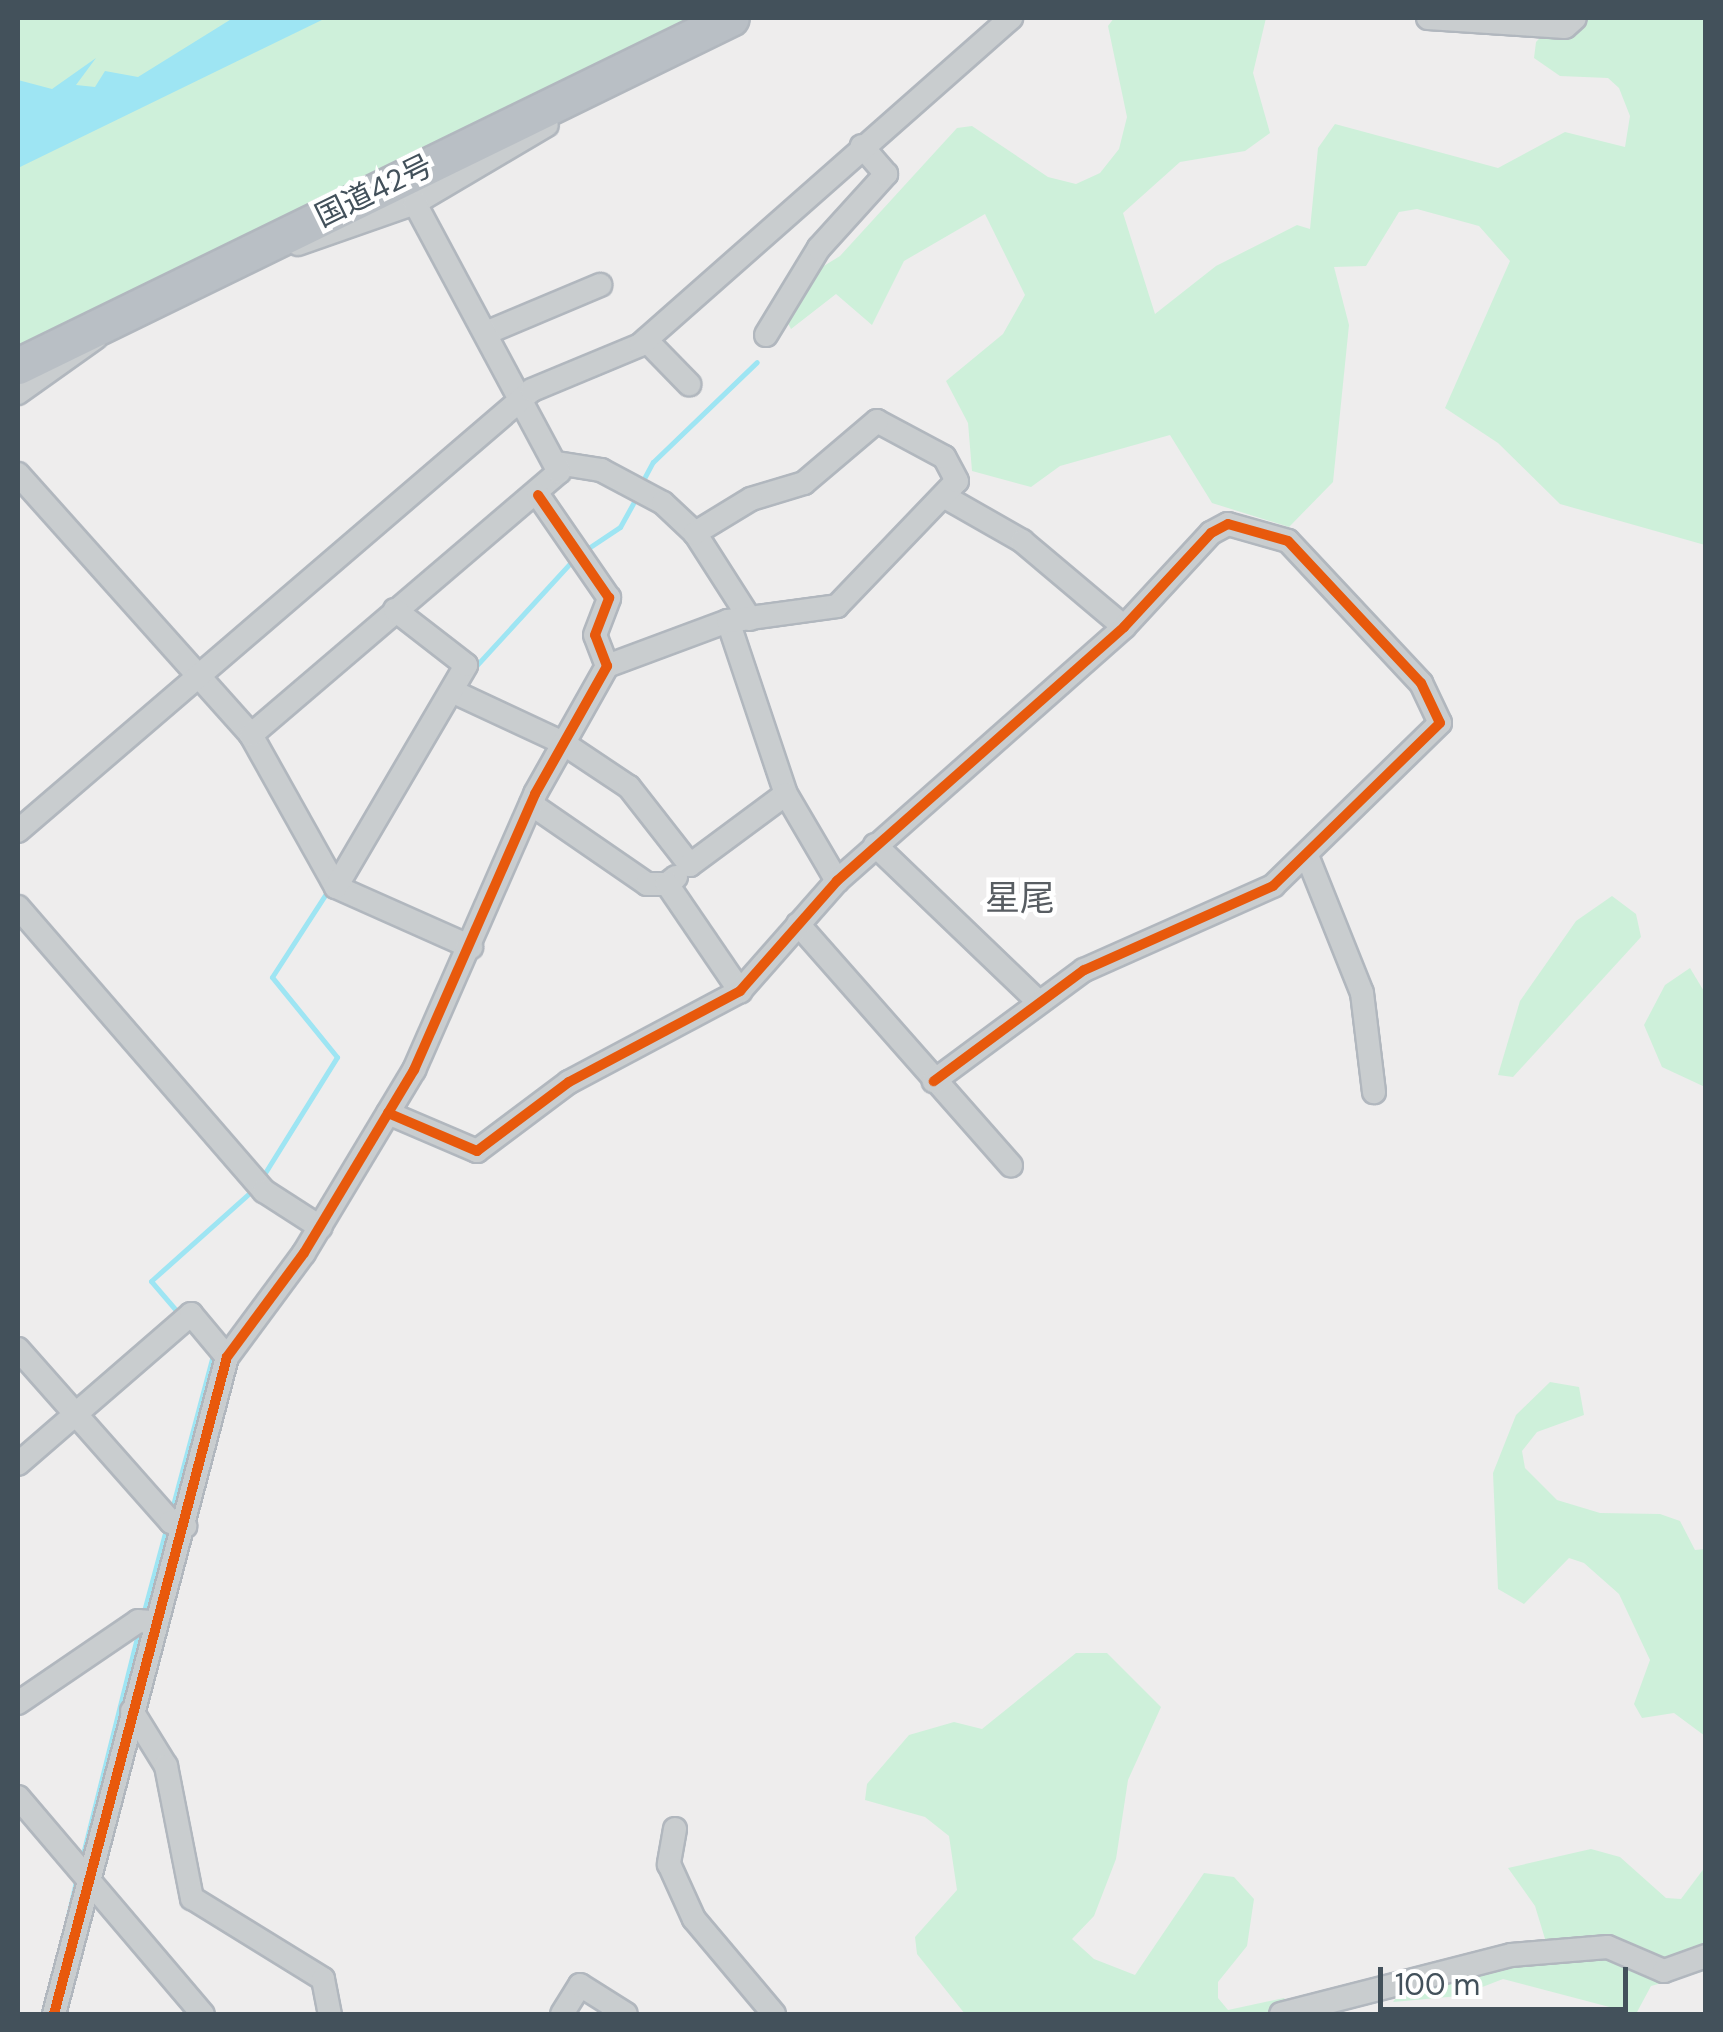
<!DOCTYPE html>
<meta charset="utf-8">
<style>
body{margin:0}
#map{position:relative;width:1723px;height:2032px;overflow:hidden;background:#eeeded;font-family:"DM Sans","Noto Sans JP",sans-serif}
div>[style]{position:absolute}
.green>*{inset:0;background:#cef0da}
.water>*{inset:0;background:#9ee5f3}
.stream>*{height:5px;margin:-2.5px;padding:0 2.5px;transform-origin:2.5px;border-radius:2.5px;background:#9ee5f3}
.roads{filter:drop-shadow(2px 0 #b1b7be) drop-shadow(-2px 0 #b1b7be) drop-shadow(0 2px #b1b7be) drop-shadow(0 -2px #b1b7be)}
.minor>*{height:22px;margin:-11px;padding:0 11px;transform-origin:11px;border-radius:11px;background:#c9cdcf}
.highway>*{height:35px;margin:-17.5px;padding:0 17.5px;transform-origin:17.5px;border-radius:17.5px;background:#b9bfc5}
.cycleway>*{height:10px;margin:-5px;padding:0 5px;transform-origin:5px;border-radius:5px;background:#e8590c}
span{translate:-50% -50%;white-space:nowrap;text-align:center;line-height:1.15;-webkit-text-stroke:9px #fff;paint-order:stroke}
.street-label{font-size:30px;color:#43515b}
.quarter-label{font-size:35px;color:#585d62}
.frame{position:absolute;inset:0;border:20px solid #43515b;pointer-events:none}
.scale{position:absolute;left:1378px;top:1967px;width:250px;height:45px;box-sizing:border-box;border:5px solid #43515b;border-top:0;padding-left:12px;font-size:30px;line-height:35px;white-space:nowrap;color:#43515b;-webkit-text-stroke:8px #fff;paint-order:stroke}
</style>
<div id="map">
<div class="green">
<div style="clip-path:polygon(18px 18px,710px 18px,18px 361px)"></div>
<div style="clip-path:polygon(1114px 18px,1266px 18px,1253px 73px,1270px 133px,1245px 151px,1180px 162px,1123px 213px,1155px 314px,1216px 266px,1297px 225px,1310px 229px,1318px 148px,1335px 124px,1498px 168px,1565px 132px,1625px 147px,1630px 116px,1619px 88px,1608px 78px,1560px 76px,1534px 58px,1536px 42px,1559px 18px,1705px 18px,1705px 545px,1560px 504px,1498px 443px,1445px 408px,1510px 261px,1479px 226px,1417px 209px,1399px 212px,1366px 266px,1334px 267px,1349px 325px,1333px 482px,1289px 527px,1212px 503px,1170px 435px,1060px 466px,1031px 487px,972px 471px,968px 423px,946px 381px,1003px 334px,1025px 295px,985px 214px,904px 261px,872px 325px,836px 294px,791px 329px,782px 312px,814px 272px,840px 256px,957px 128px,972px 126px,1048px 177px,1076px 184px,1100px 173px,1119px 149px,1127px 117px,1108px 26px)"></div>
<div style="clip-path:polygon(1612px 896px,1636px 914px,1641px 937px,1513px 1077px,1498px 1075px,1520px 1001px,1576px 921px)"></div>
<div style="clip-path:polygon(1690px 968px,1705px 993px,1705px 1087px,1662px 1067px,1644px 1025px,1665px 985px)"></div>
<div style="clip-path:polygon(1550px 1382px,1579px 1387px,1584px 1415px,1537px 1432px,1522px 1451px,1525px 1468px,1557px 1500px,1600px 1513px,1660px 1514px,1680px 1521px,1695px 1550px,1705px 1549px,1705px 1736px,1674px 1713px,1642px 1718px,1634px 1704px,1650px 1660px,1619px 1594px,1584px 1563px,1569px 1558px,1524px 1604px,1498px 1589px,1493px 1473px,1516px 1415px)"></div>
<div style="clip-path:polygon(1076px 1653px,1107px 1653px,1161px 1707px,1128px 1780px,1116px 1859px,1094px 1916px,1072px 1939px,1094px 1959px,1135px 1975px,1204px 1873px,1234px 1877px,1254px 1899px,1247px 1946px,1218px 1982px,1218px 1998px,1228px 2010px,1284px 1998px,1296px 2014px,965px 2014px,917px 1954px,915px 1937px,957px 1890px,949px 1836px,925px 1817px,865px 1800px,867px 1784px,909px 1735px,954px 1722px,982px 1729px)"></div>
<div style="clip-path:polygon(1591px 1849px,1620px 1857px,1666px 1898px,1681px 1899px,1705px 1867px,1705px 1971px,1651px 1986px,1636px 2014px,1503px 1979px,1459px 1996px,1393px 2002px,1401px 1991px,1549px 1952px,1535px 1906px,1508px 1868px)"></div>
</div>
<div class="water">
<div style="clip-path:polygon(233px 18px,326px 18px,18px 168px,18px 80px,52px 89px,96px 58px,76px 85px,95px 87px,105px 71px,138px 77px)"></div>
</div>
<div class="stream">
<div style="left:592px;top:376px;width:49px;rotate:-22.9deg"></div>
<div style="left:640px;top:486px;width:27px;rotate:-62deg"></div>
<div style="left:653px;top:462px;width:144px;rotate:-43.9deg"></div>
<div style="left:584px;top:551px;width:43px;rotate:-33.7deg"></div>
<div style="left:620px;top:527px;width:35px;rotate:-61deg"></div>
<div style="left:475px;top:667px;width:148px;rotate:-47.5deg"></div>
<div style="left:263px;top:1176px;width:140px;rotate:-58.1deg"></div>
<div style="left:337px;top:1057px;width:103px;rotate:-129.1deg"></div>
<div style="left:272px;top:977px;width:105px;rotate:-57.1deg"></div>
<div style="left:181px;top:1316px;width:46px;rotate:-130.6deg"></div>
<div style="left:151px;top:1281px;width:138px;rotate:-41.8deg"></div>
<div style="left:172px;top:1509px;width:159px;rotate:-75.1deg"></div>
<div style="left:143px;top:1615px;width:89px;rotate:-75deg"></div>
<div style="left:81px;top:1862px;width:239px;rotate:-76deg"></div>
<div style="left:68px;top:1916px;width:39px;rotate:-77deg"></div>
</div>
<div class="roads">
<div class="minor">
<div style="left:1428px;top:18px;width:137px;rotate:3.8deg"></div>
<div style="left:1565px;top:27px;width:13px;rotate:-42deg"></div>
<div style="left:298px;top:244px;width:124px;rotate:-19.3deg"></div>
<div style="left:415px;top:203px;width:153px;rotate:-30.6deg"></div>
<div style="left:486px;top:333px;width:124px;rotate:-22.8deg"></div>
<div style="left:766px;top:335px;width:102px;rotate:-58.7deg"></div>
<div style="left:819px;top:248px;width:100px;rotate:-47.8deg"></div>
<div style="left:886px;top:174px;width:37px;rotate:-131deg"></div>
<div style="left:646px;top:340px;width:62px;rotate:45.7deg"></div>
<div style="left:18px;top:393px;width:95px;rotate:-35.5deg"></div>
<div style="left:557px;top:463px;width:45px;rotate:9deg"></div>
<div style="left:601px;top:470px;width:70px;rotate:28deg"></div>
<div style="left:663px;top:503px;width:44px;rotate:43.2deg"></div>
<div style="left:695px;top:533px;width:102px;rotate:57.4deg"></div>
<div style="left:18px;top:474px;width:350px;rotate:48.2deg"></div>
<div style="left:251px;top:735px;width:174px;rotate:60.8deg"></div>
<div style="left:336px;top:887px;width:148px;rotate:24deg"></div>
<div style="left:945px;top:497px;width:89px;rotate:29.7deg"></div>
<div style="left:1022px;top:541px;width:133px;rotate:40.1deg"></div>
<div style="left:728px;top:621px;width:182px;rotate:71.5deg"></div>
<div style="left:607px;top:666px;width:129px;rotate:-20.4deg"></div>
<div style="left:728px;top:621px;width:110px;rotate:-7.8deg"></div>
<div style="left:837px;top:606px;width:173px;rotate:-46.2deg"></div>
<div style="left:957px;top:481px;width:27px;rotate:-118deg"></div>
<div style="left:944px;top:457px;width:76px;rotate:-151.8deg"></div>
<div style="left:877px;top:421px;width:96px;rotate:139.7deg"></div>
<div style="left:804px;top:483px;width:55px;rotate:163.2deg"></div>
<div style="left:751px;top:499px;width:66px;rotate:148.7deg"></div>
<div style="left:456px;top:693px;width:118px;rotate:25deg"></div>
<div style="left:563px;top:743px;width:79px;rotate:33.7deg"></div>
<div style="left:629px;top:787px;width:99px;rotate:52deg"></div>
<div style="left:690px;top:865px;width:119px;rotate:-36.5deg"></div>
<div style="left:786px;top:794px;width:101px;rotate:59.6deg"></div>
<div style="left:251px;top:735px;width:405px;rotate:-40.5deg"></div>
<div style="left:559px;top:472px;width:305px;rotate:-118.2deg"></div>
<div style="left:531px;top:804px;width:141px;rotate:34.6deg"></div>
<div style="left:647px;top:884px;width:20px"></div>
<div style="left:18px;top:831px;width:677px;rotate:-40.63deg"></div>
<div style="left:532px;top:390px;width:117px;rotate:-22.6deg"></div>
<div style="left:640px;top:345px;width:495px;rotate:-41.4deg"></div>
<div style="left:875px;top:845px;width:227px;rotate:43.8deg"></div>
<div style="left:1308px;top:858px;width:145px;rotate:68.2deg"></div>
<div style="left:1362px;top:993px;width:100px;rotate:83.1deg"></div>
<div style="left:676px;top:877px;width:11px;rotate:142deg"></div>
<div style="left:667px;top:884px;width:130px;rotate:55.7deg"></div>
<div style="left:336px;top:887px;width:257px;rotate:-59.6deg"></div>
<div style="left:466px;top:665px;width:90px;rotate:-142.2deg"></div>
<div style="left:18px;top:907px;width:376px;rotate:49.1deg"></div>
<div style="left:264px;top:1191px;width:67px;rotate:32.7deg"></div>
<div style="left:798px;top:924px;width:322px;rotate:48.6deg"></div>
<div style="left:388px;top:1113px;width:97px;rotate:23.1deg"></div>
<div style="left:477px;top:1151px;width:115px;rotate:-36.9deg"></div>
<div style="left:569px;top:1082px;width:194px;rotate:-28deg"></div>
<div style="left:740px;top:991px;width:147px;rotate:-48.6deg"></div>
<div style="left:837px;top:881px;width:383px;rotate:-41.5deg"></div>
<div style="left:1124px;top:627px;width:128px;rotate:-47.2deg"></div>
<div style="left:1211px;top:533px;width:19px;rotate:-28deg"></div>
<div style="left:1228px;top:524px;width:62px;rotate:15.8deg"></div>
<div style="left:1288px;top:541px;width:195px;rotate:46.9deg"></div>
<div style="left:1421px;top:683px;width:44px;rotate:64.6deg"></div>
<div style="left:1440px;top:723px;width:233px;rotate:135.7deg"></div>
<div style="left:1273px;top:886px;width:207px;rotate:156deg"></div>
<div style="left:1084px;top:970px;width:187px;rotate:143.5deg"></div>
<div style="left:18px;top:1349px;width:231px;rotate:48.5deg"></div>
<div style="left:171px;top:1522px;width:15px;rotate:16deg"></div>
<div style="left:18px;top:1464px;width:229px;rotate:-40.9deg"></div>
<div style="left:191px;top:1314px;width:56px;rotate:50.1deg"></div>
<div style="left:18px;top:1703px;width:145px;rotate:-34.3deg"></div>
<div style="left:138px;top:1621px;width:16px;rotate:4deg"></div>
<div style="left:132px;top:1711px;width:65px;rotate:58.3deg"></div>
<div style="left:166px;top:1766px;width:135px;rotate:78.9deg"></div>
<div style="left:192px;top:1898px;width:154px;rotate:31.7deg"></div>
<div style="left:323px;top:1979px;width:36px;rotate:79deg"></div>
<div style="left:18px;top:1797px;width:285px;rotate:49.6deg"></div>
<div style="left:675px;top:1829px;width:36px;rotate:100deg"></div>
<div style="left:669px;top:1864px;width:60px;rotate:65.6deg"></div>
<div style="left:694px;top:1919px;width:124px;rotate:49.9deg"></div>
<div style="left:54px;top:2014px;width:679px;rotate:-75.25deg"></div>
<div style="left:227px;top:1357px;width:129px;rotate:-53.5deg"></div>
<div style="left:304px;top:1253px;width:214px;rotate:-59deg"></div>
<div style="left:414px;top:1070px;width:301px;rotate:-66.3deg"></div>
<div style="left:535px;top:794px;width:147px;rotate:-60.6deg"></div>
<div style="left:607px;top:666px;width:33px;rotate:-111deg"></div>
<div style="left:595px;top:635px;width:40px;rotate:-69deg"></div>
<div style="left:609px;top:598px;width:125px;rotate:-124.6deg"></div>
<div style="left:562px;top:2014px;width:34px;rotate:-58deg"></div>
<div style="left:580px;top:1985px;width:54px;rotate:32.2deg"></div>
<div style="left:1281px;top:2014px;width:237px;rotate:-14.4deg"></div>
<div style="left:1511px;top:1955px;width:97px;rotate:-4.7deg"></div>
<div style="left:1608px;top:1947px;width:61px;rotate:23.2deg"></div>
<div style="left:1664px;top:1971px;width:45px;rotate:-19.7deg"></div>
</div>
<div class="highway">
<div style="left:18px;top:366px;width:793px;rotate:-26.02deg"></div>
</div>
</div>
<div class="cycleway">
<div style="left:388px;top:1113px;width:97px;rotate:23.1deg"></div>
<div style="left:477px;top:1151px;width:115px;rotate:-36.9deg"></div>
<div style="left:569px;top:1082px;width:194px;rotate:-28deg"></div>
<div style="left:740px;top:991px;width:147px;rotate:-48.6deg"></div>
<div style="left:837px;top:881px;width:383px;rotate:-41.5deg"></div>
<div style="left:1124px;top:627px;width:128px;rotate:-47.2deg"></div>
<div style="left:1211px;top:533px;width:19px;rotate:-28deg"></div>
<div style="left:1228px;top:524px;width:62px;rotate:15.8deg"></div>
<div style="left:1288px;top:541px;width:195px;rotate:46.9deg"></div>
<div style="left:1421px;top:683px;width:44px;rotate:64.6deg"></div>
<div style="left:1440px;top:723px;width:233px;rotate:135.7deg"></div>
<div style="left:1273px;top:886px;width:207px;rotate:156deg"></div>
<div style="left:1084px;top:970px;width:187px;rotate:143.5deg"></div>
<div style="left:54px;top:2014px;width:679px;rotate:-75.25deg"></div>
<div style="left:227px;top:1357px;width:129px;rotate:-53.5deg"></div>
<div style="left:304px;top:1253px;width:214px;rotate:-59deg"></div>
<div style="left:414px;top:1070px;width:301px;rotate:-66.3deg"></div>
<div style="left:535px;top:794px;width:147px;rotate:-60.6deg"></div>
<div style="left:607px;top:666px;width:33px;rotate:-111deg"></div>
<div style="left:595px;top:635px;width:40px;rotate:-69deg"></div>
<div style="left:609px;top:598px;width:125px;rotate:-124.6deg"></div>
</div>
<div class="street-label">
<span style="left:374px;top:191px;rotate:-26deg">国道42号</span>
</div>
<div class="quarter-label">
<span style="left:1020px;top:898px">星尾</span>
</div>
<div class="frame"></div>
<div class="scale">100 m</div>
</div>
